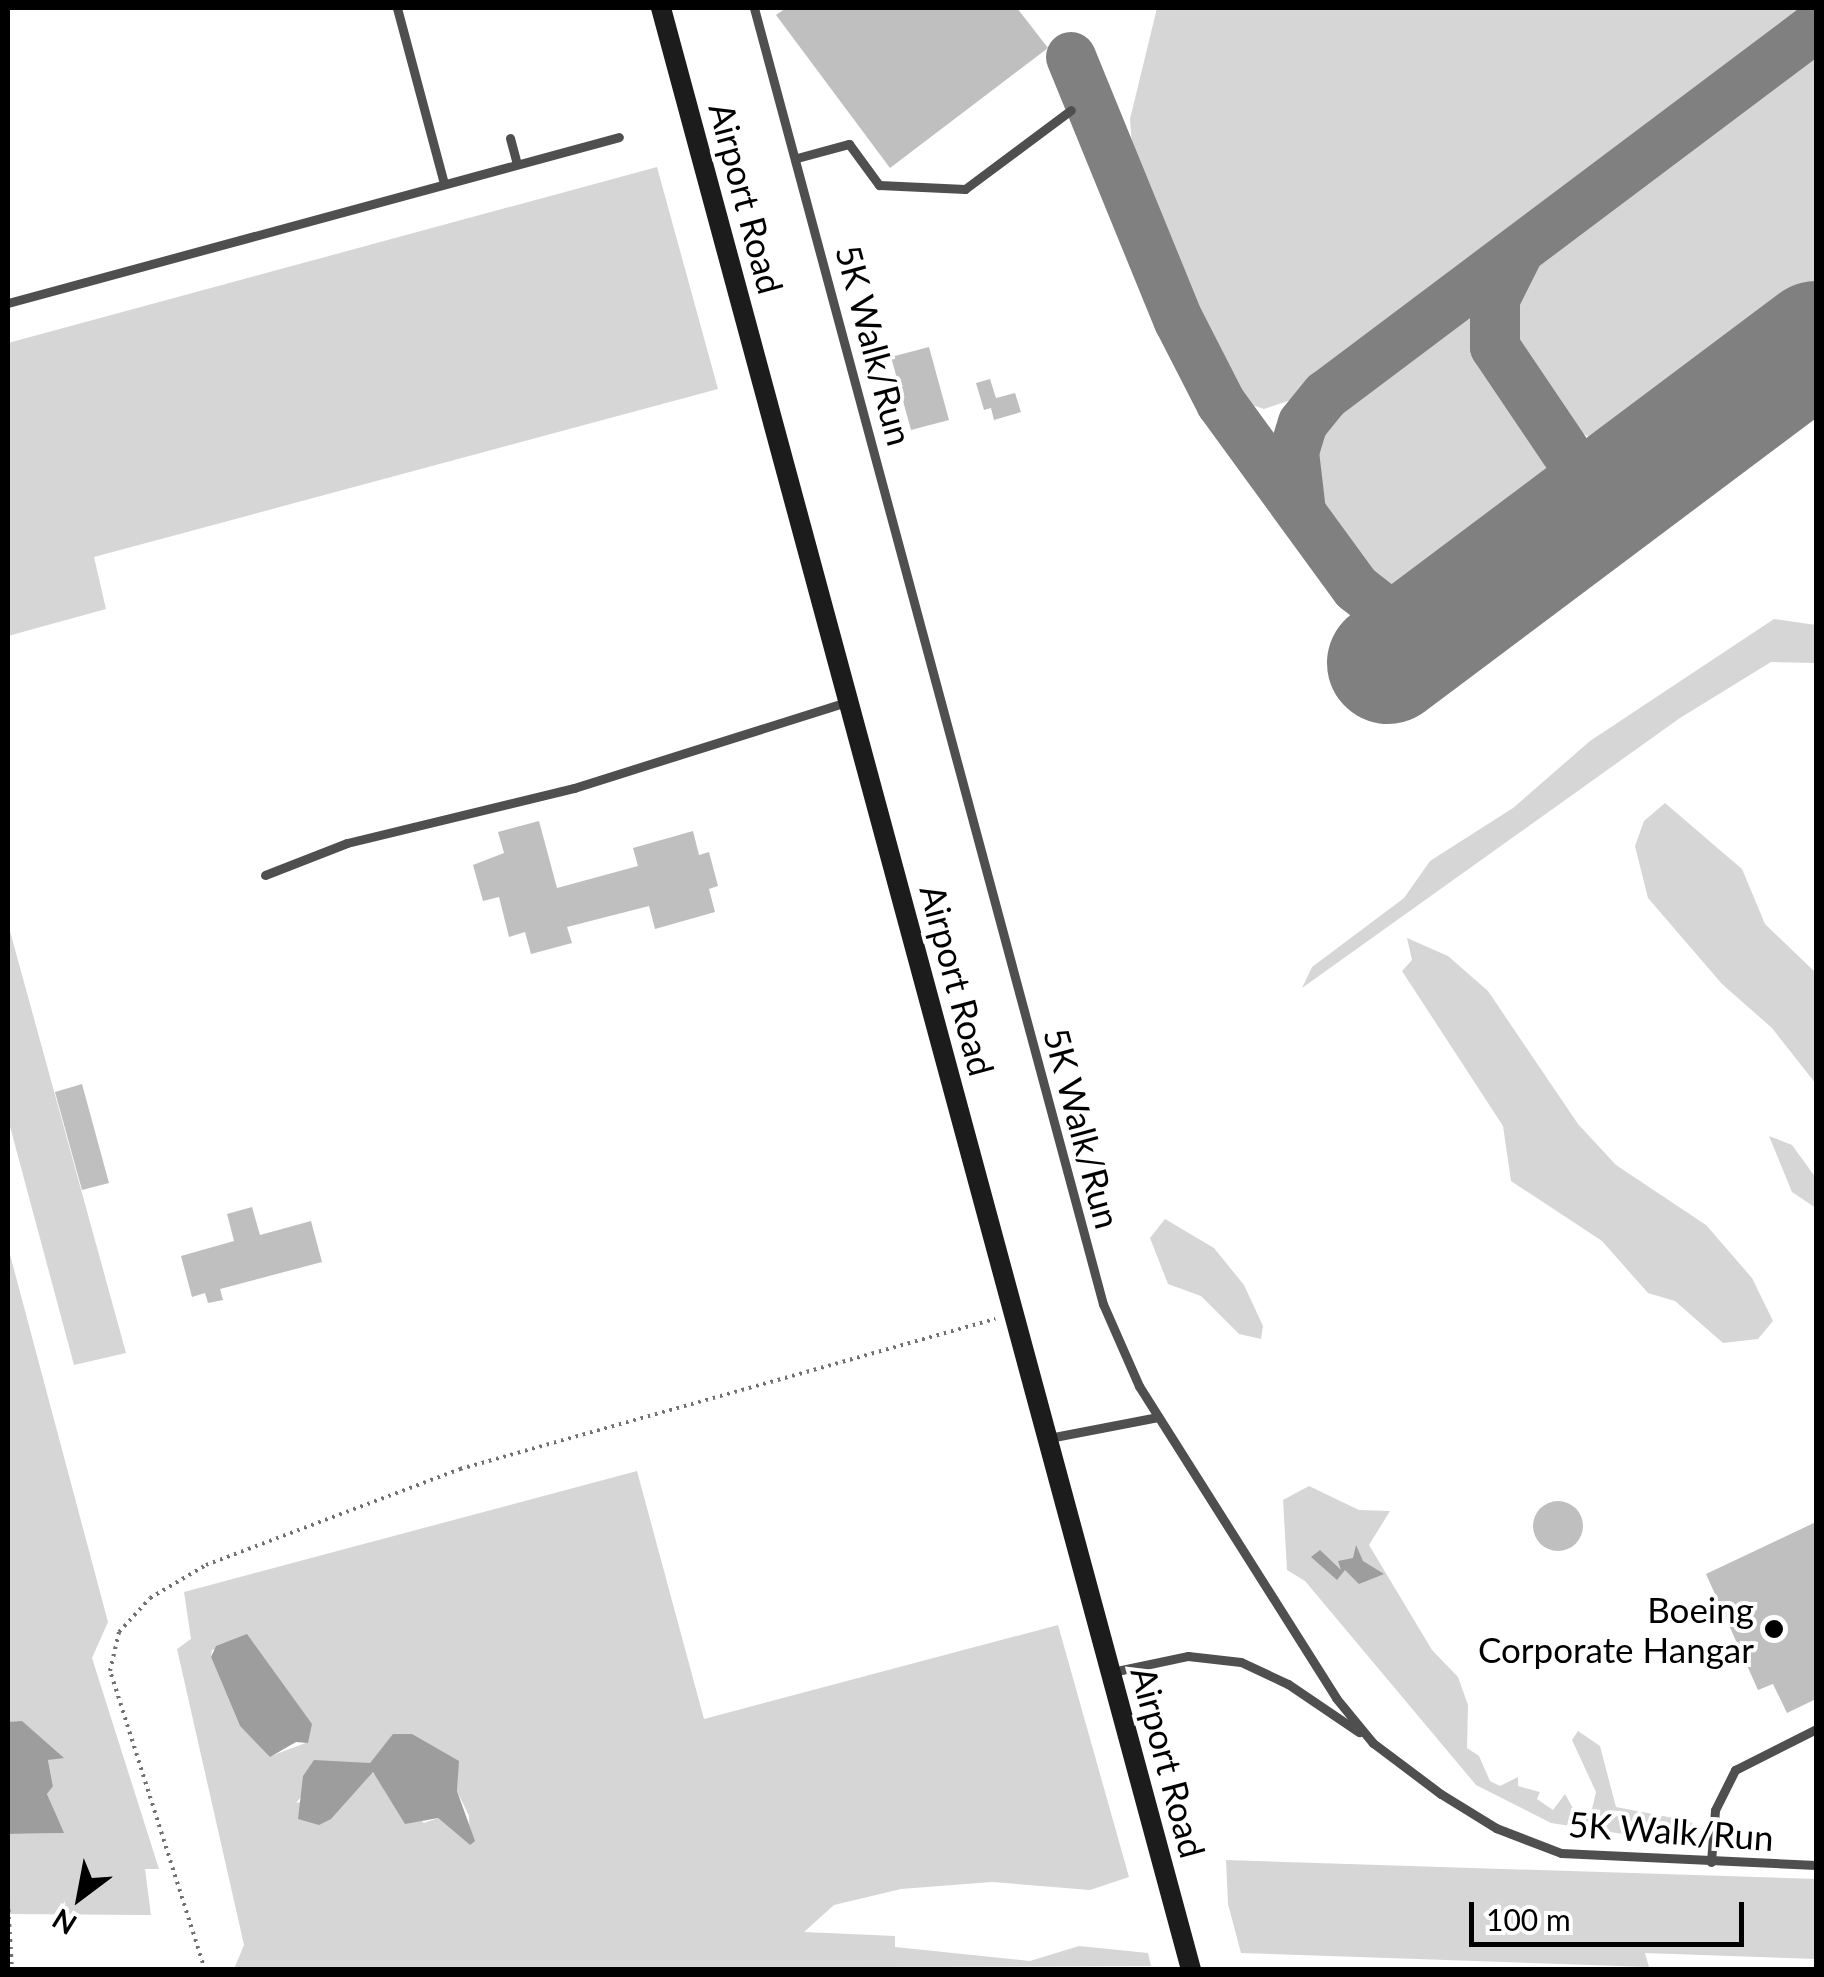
<!DOCTYPE html>
<style>
body{margin:0}
#map{position:relative;width:1824px;height:1977px;overflow:hidden;background:#fff;font-family:Lato,sans-serif}
div>[style]{position:absolute}
.green>*{inset:0;background:#d6d6d6}
.water>*{inset:0;background:#9d9d9d}
.taxiway>*{height:50px;margin:-25px;padding:0 25px;transform-origin:25px;border-radius:25px;background:#808080}
.runway>*{height:122px;margin:-61px;padding:0 61px;transform-origin:61px;border-radius:61px;background:#808080}
.building>*{inset:0;background:#bfbfbf}
.round{border-radius:50%}
.path>*{height:4px;margin-top:-2px;transform-origin:0;background:repeating-linear-gradient(90deg,#717171 0 2.5px,transparent 0 7.5px)}
.service>*{height:9px;margin:-4.5px;padding:0 4.5px;transform-origin:4.5px;border-radius:4.5px;background:#4f4f4f}
.secondary>*{height:20px;margin:-10px;padding:0 10px;transform-origin:10px;border-radius:10px;background:#1c1c1c}
.dots>*{width:28px;height:28px;translate:-50% -50%;box-sizing:border-box;border:5px solid #fff;border-radius:50%}
span{translate:-50% -50%;white-space:nowrap;text-align:center;line-height:1.15;-webkit-text-stroke:8px #fff;paint-order:stroke}
.street-label{font-size:35px;color:#000}
.poi-label{font-size:35px;color:#000}
.right{translate:-100% -50%;text-align:right}
.frame{position:absolute;inset:0;border:10px solid #000;pointer-events:none}
.north{position:absolute;left:30px;top:1847px;width:100px;height:100px;-webkit-text-stroke:8px #fff;paint-order:stroke;rotate:212deg;font-size:28px;font-weight:700;line-height:40px;text-align:center;color:#000}
.north::after{content:'';display:block;margin:auto;width:35px;height:45px;background:#000;clip-path:polygon(50% 0,100% 100%,50% 72%,0 100%)}
.scale{position:absolute;left:1469px;top:1902px;width:275px;height:45px;box-sizing:border-box;border:5px solid #000;border-top:0;padding-left:12px;font-size:30px;line-height:35px;white-space:nowrap;color:#000;-webkit-text-stroke:8px #fff;paint-order:stroke}
</style>
<div id="map">
<div class="green">
<div style="clip-path:polygon(1157px 8px,1815px 8px,1294px 399px,1264px 409px,1243px 402px,1221px 370px,1134px 172px,1130px 119px)"></div>
<div style="clip-path:polygon(1816px 49px,1816px 287px,1622px 435px,1598px 441px,1577px 431px,1509px 333px,1515px 289px,1532px 264px)"></div>
<div style="clip-path:polygon(657px 167px,718px 389px,94px 557px,106px 609px,8px 636px,8px 343px)"></div>
<div style="clip-path:polygon(1477px 302px,1481px 362px,1549px 457px,1546px 482px,1539px 497px,1417px 588px,1388px 592px,1366px 575px,1313px 498px,1309px 476px,1316px 438px,1338px 405px)"></div>
<div style="clip-path:polygon(1774px 619px,1816px 625px,1816px 663px,1771px 662px,1680px 718px,1302px 988px,1312px 967px,1404px 898px,1430px 861px,1513px 808px,1590px 741px)"></div>
<div style="clip-path:polygon(1665px 803px,1742px 869px,1765px 924px,1816px 973px,1816px 1084px,1772px 1028px,1722px 984px,1648px 898px,1635px 846px,1644px 821px)"></div>
<div style="clip-path:polygon(8px 924px,126px 1353px,74px 1365px,8px 1119px)"></div>
<div style="clip-path:polygon(1407px 938px,1448px 956px,1488px 991px,1578px 1124px,1616px 1165px,1706px 1225px,1752px 1278px,1773px 1321px,1758px 1339px,1723px 1343px,1675px 1301px,1648px 1293px,1602px 1241px,1511px 1181px,1503px 1126px,1402px 971px,1412px 960px)"></div>
<div style="clip-path:polygon(1769px 1136px,1792px 1145px,1816px 1178px,1816px 1208px,1792px 1192px)"></div>
<div style="clip-path:polygon(1165px 1219px,1214px 1248px,1244px 1285px,1263px 1326px,1261px 1339px,1239px 1334px,1201px 1296px,1168px 1284px,1150px 1238px)"></div>
<div style="clip-path:polygon(8px 1247px,108px 1622px,92px 1658px,159px 1869px,145px 1869px,151px 1915px,8px 1914px,8px 1834px,63px 1833px,47px 1794px,53px 1785px,48px 1760px,62px 1757px,22px 1722px,8px 1722px)"></div>
<div style="clip-path:polygon(evenodd,637px 1471px,704px 1719px,1058px 1625px,1129px 1877px,1090px 1890px,992px 1882px,901px 1889px,834px 1905px,804px 1932px,895px 1936px,895px 1947px,1030px 1961px,1079px 1946px,1148px 1953px,1151px 1966px,234px 1969px,244px 1945px,177px 1649px,191px 1639px,184px 1592px,637px 1471px,252px 1641px,285px 1696px,311px 1723px,308px 1742px,271px 1756px,240px 1726px,211px 1657px,212px 1650px,252px 1641px,637px 1471px,393px 1735px,458px 1761px,457px 1791px,469px 1816px,470px 1845px,438px 1818px,424px 1823px,372px 1772px,357px 1789px,296px 1803px,305px 1792px,370px 1763px,393px 1735px)"></div>
<div style="clip-path:polygon(1309px 1486px,1359px 1510px,1390px 1511px,1369px 1545px,1432px 1650px,1458px 1677px,1468px 1705px,1467px 1748px,1479px 1756px,1490px 1781px,1500px 1786px,1518px 1777px,1518px 1786px,1540px 1792px,1537px 1799px,1553px 1810px,1565px 1794px,1574px 1810px,1592px 1809px,1596px 1792px,1572px 1740px,1578px 1731px,1600px 1746px,1616px 1807px,1689px 1821px,1699px 1829px,1623px 1834px,1551px 1823px,1476px 1785px,1305px 1581px,1287px 1570px,1283px 1500px)"></div>
<div style="clip-path:polygon(1226px 1860px,1816px 1879px,1816px 1959px,1645px 1953px,1649px 1967px,1241px 1953px,1228px 1904px)"></div>
</div>
<div class="water">
<div style="clip-path:polygon(1356px 1545px,1363px 1561px,1384px 1574px,1359px 1584px,1345px 1570px,1337px 1580px,1311px 1557px,1320px 1550px,1341px 1570px,1338px 1561px,1353px 1558px)"></div>
<div style="clip-path:polygon(247px 1634px,312px 1724px,308px 1743px,296px 1742px,270px 1757px,240px 1726px,211px 1657px,216px 1646px)"></div>
<div style="clip-path:polygon(22px 1721px,64px 1758px,48px 1760px,53px 1786px,47px 1794px,64px 1833px,8px 1834px,8px 1722px)"></div>
<div style="clip-path:polygon(393px 1734px,412px 1734px,459px 1761px,457px 1791px,475px 1841px,470px 1845px,438px 1818px,405px 1824px,373px 1772px,331px 1819px,319px 1825px,298px 1819px,303px 1776px,314px 1760px,370px 1763px)"></div>
</div>
<div class="taxiway">
<div style="left:1071px;top:57px;width:285px;rotate:67.8deg"></div>
<div style="left:1179px;top:321px;width:92px;rotate:62.9deg"></div>
<div style="left:1221px;top:403px;width:229px;rotate:53.9deg"></div>
<div style="left:1356px;top:588px;width:34px;rotate:38deg"></div>
<div style="left:1383px;top:609px;width:58px;rotate:17.2deg"></div>
<div style="left:1518px;top:253px;width:51px;rotate:116.6deg"></div>
<div style="left:1495px;top:299px;width:48px;rotate:90deg"></div>
<div style="left:1495px;top:347px;width:189px;rotate:56deg"></div>
<div style="left:1301px;top:512px;width:60px;rotate:-96.7deg"></div>
<div style="left:1294px;top:452px;width:30px;rotate:-73deg"></div>
<div style="left:1303px;top:423px;width:36px;rotate:-51deg"></div>
<div style="left:1326px;top:395px;width:613px;rotate:-36.91deg"></div>
</div>
<div class="runway">
<div style="left:1388px;top:663px;width:535px;rotate:-36.87deg"></div>
</div>
<div class="building">
<div style="clip-path:polygon(786px 8px,1017px 8px,1048px 48px,890px 168px,776px 15px)"></div>
<div style="clip-path:polygon(929px 347px,949px 420px,911px 430px,891px 357px)"></div>
<div style="clip-path:polygon(990px 379px,996px 398px,1015px 393px,1021px 412px,994px 420px,991px 408px,984px 410px,976px 383px)"></div>
<div style="clip-path:polygon(539px 821px,557px 888px,638px 866px,633px 848px,693px 831px,699px 855px,709px 852px,718px 886px,709px 889px,715px 912px,655px 929px,649px 906px,567px 927px,572px 943px,531px 954px,525px 932px,509px 937px,499px 897px,483px 901px,473px 865px,504px 853px,498px 832px)"></div>
<div style="clip-path:polygon(82px 1084px,109px 1183px,82px 1190px,55px 1092px)"></div>
<div style="clip-path:polygon(252px 1207px,260px 1235px,311px 1221px,322px 1262px,220px 1289px,223px 1300px,208px 1303px,205px 1293px,192px 1297px,181px 1256px,234px 1241px,227px 1214px)"></div>
<div class="round" style="left:1533px;top:1501px;width:50px;height:50px"></div>
<div style="clip-path:polygon(1816px 1522px,1816px 1699px,1787px 1713px,1773px 1684px,1758px 1690px,1706px 1574px)"></div>
</div>
<div class="path">
<div style="left:8px;top:1902px;width:68px;rotate:86.6deg"></div>
<div style="left:205px;top:1970px;width:314px;rotate:-107.6deg"></div>
<div style="left:110px;top:1671px;width:40px;rotate:-77deg"></div>
<div style="left:119px;top:1632px;width:46px;rotate:-47.6deg"></div>
<div style="left:150px;top:1598px;width:65px;rotate:-30.5deg"></div>
<div style="left:206px;top:1565px;width:272px;rotate:-20.7deg"></div>
<div style="left:460px;top:1469px;width:556px;rotate:-15.66deg"></div>
</div>
<div class="service">
<div style="left:397px;top:8px;width:182px;rotate:75deg"></div>
<div style="left:754px;top:8px;width:1342px;rotate:74.93deg"></div>
<div style="left:1103px;top:1304px;width:90px;rotate:66.3deg"></div>
<div style="left:1139px;top:1386px;width:369px;rotate:57.7deg"></div>
<div style="left:1336px;top:1698px;width:58px;rotate:50.6deg"></div>
<div style="left:1373px;top:1743px;width:85px;rotate:36.9deg"></div>
<div style="left:1441px;top:1794px;width:65px;rotate:31.7deg"></div>
<div style="left:1496px;top:1828px;width:70px;rotate:21deg"></div>
<div style="left:1561px;top:1853px;width:255px;rotate:2.7deg"></div>
<div style="left:510px;top:138px;width:27px;rotate:75deg"></div>
<div style="left:797px;top:158px;width:54px;rotate:-15.1deg"></div>
<div style="left:849px;top:144px;width:51px;rotate:53.8deg"></div>
<div style="left:879px;top:185px;width:86px;rotate:2.7deg"></div>
<div style="left:965px;top:189px;width:132px;rotate:-36.7deg"></div>
<div style="left:8px;top:303px;width:633px;rotate:-15.2deg"></div>
<div style="left:265px;top:875px;width:88px;rotate:-21.3deg"></div>
<div style="left:347px;top:843px;width:234px;rotate:-13.6deg"></div>
<div style="left:574px;top:788px;width:285px;rotate:-17.5deg"></div>
<div style="left:1049px;top:1438px;width:111px;rotate:-10.9deg"></div>
<div style="left:1112px;top:1672px;width:78px;rotate:-11.9deg"></div>
<div style="left:1188px;top:1656px;width:53px;rotate:6.5deg"></div>
<div style="left:1241px;top:1662px;width:52px;rotate:25.1deg"></div>
<div style="left:1288px;top:1684px;width:86px;rotate:34.1deg"></div>
<div style="left:1711px;top:1862px;width:52px;rotate:-85.6deg"></div>
<div style="left:1715px;top:1810px;width:45px;rotate:-63.4deg"></div>
<div style="left:1735px;top:1770px;width:91px;rotate:-26.8deg"></div>
</div>
<div class="secondary">
<div style="left:661px;top:8px;width:2032px;rotate:74.88deg"></div>
</div>
<div class="dots">
<div style="left:1774px;top:1629px;background:#000"></div>
</div>
<div class="street-label">
<span style="left:747px;top:198px;rotate:75deg">Airport Road</span>
<span style="left:875px;top:345px;rotate:75deg">5K Walk/Run</span>
<span style="left:958px;top:980px;rotate:75deg">Airport Road</span>
<span style="left:1083px;top:1128px;rotate:75deg">5K Walk/Run</span>
<span style="left:1169px;top:1762px;rotate:75deg">Airport Road</span>
<span style="left:1671px;top:1830px;rotate:4deg">5K Walk/Run</span>
</div>
<div class="poi-label">
<span class="right" style="left:1754px;top:1629px">Boeing<br>Corporate Hangar</span>
</div>
<div class="frame"></div>
<div class="north">N</div>
<div class="scale">100 m</div>
</div>
